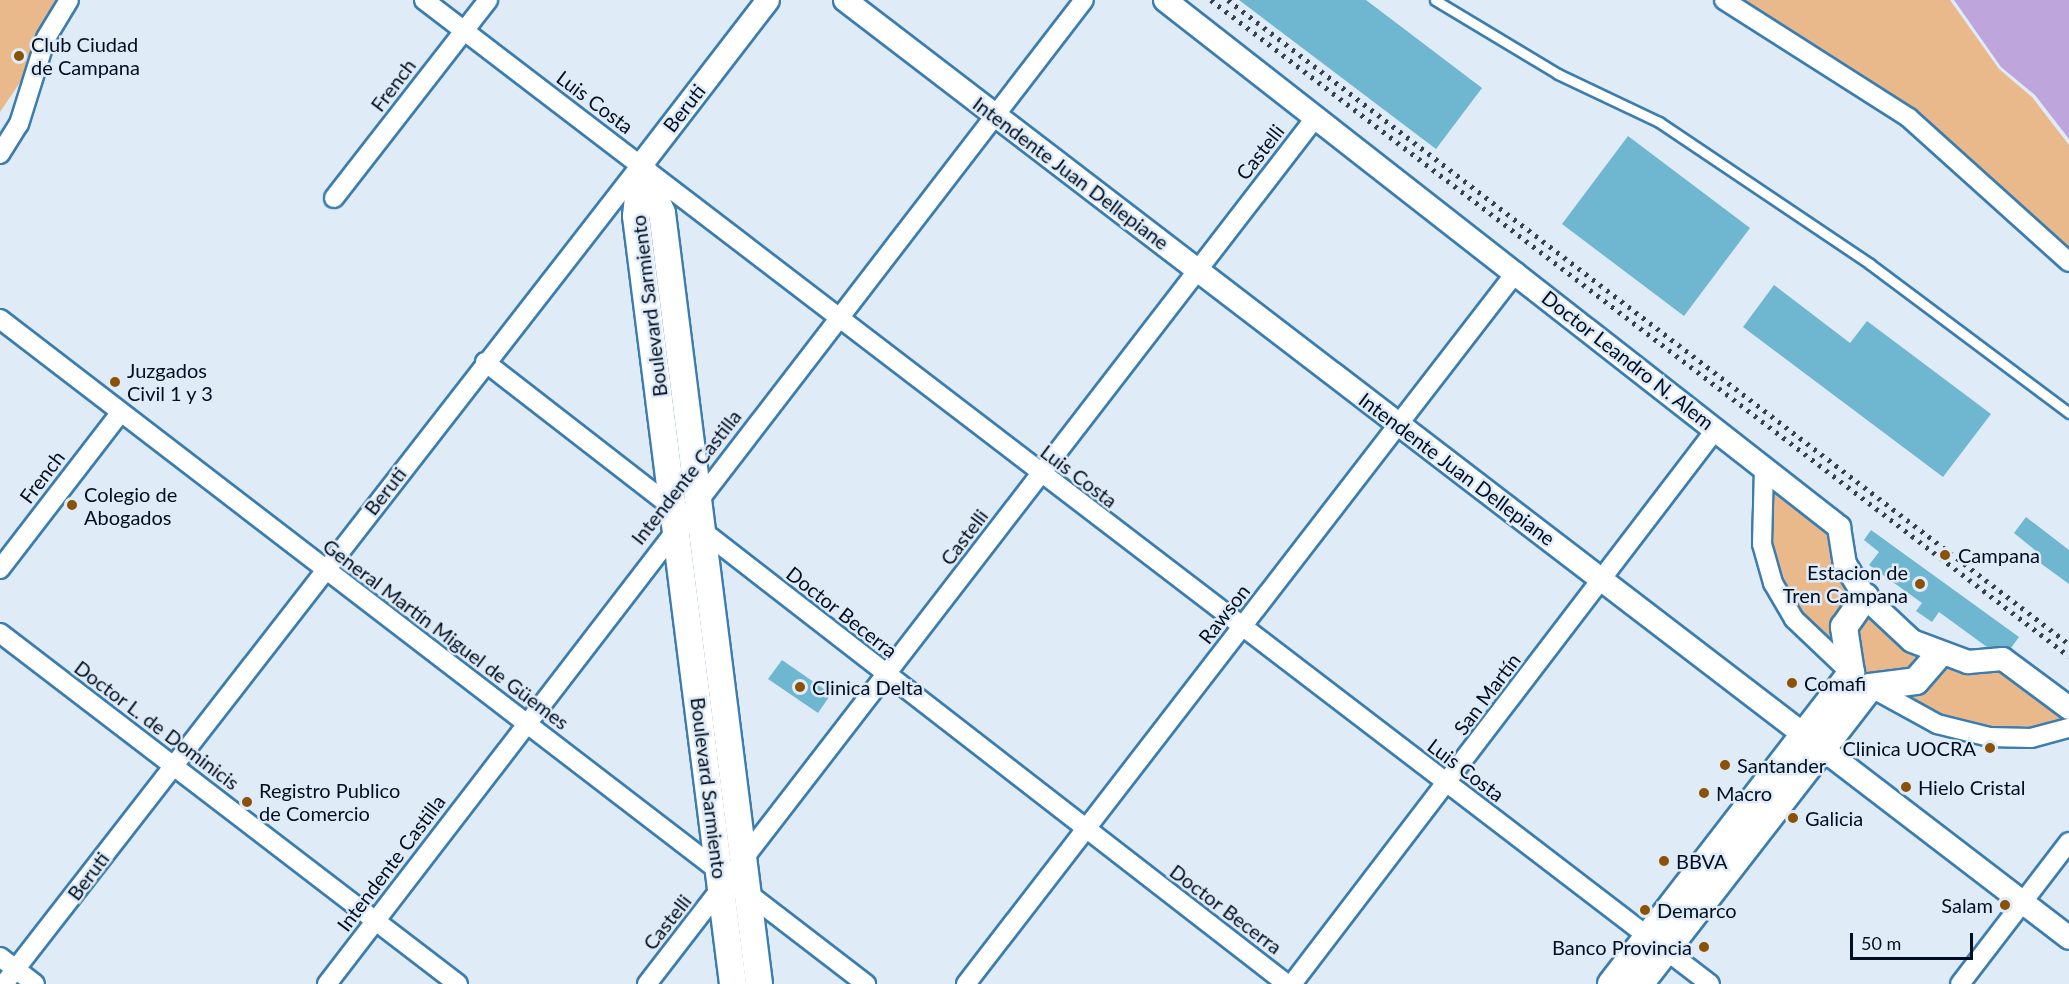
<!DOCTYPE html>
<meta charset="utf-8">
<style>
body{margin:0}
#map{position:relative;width:2069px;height:984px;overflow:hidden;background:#dfecf7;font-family:Lato,sans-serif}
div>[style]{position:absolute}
.green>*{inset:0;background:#e9b98c}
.water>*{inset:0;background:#bea6dd}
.building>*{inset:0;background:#6fb6d1}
.roads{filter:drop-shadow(2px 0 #3b7daf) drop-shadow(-2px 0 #3b7daf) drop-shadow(0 2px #3b7daf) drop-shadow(0 -2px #3b7daf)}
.service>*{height:9px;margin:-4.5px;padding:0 4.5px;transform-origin:4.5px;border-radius:4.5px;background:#fff}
.minor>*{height:18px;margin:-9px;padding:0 9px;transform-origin:9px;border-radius:9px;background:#fff}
.tertiary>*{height:22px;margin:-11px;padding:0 11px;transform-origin:11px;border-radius:11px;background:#fff}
.secondary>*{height:26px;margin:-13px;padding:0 13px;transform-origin:13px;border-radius:13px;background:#fff}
.rail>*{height:4.5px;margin-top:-2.25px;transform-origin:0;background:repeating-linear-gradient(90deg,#344253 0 3px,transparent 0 9px)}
.dots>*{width:16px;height:16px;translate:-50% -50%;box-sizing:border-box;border:3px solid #dfecf7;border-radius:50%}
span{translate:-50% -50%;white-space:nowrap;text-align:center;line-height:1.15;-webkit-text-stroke:5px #dfecf7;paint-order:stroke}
.poi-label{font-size:20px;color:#000e21}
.left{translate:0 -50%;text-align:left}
.right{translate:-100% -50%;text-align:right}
.street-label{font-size:20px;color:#000e21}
.scale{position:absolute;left:1850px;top:933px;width:123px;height:27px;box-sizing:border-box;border:3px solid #000e21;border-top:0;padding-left:8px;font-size:18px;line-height:21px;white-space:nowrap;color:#000e21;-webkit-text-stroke:4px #dfecf7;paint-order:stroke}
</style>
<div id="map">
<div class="green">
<div style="clip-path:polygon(0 0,76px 0,0 112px)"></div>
<div style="clip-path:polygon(1737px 0,1950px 0,1999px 69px,2032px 97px,2069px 145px,2069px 250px,1909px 106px)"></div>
<div style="clip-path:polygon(1764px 468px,1839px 527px,1845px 564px,1912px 641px,2003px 659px,2069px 708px,2069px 728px,2031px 738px,1937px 724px,1851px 673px,1773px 583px)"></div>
</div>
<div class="water">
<div style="clip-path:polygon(1954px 0,2069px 0,2069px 139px,2035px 95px,2001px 67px)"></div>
</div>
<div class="building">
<div style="clip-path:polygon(1239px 0,1366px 0,1482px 88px,1436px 149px)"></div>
<div style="clip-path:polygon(1628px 136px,1750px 228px,1684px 316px,1562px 224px)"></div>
<div style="clip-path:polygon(1774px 285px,1850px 343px,1867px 321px,1991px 414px,1943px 477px,1743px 327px)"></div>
<div style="clip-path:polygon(2026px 517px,2069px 550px,2069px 584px,2032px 557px,2036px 551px,2014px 533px)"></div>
<div style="clip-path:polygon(1871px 530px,2019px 637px,2011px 648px,1987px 647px,1939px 612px,1932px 622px,1916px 611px,1922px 603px,1869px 565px,1879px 552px,1864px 540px)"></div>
<div style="clip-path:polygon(782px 660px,831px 694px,818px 713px,768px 679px)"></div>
</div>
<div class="roads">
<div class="service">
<div style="left:1435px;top:0;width:144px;rotate:31deg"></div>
<div style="left:1558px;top:74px;width:112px;rotate:25.4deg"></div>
<div style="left:1659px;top:122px;width:254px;rotate:33.9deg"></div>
<div style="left:1870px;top:264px;width:249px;rotate:36.8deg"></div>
</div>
<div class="minor">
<div style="left:424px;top:0;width:1619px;rotate:37.42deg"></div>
<div style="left:1724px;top:0;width:219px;rotate:32.5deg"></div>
<div style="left:1909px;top:118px;width:215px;rotate:42deg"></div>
<div style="left:0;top:154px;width:36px;rotate:-58deg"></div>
<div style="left:19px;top:124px;width:90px;rotate:-72.6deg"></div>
<div style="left:46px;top:38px;width:44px;rotate:-58.8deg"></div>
<div style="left:334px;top:198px;width:251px;rotate:-52.1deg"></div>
<div style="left:0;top:319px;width:1092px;rotate:37.52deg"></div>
<div style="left:485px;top:362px;width:1015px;rotate:37.8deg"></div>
<div style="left:1764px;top:468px;width:76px;rotate:91.5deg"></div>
<div style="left:1762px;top:544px;width:41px;rotate:74.2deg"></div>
<div style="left:1773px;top:583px;width:42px;rotate:59.7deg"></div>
<div style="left:1794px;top:619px;width:79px;rotate:43.5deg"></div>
<div style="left:0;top:569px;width:197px;rotate:-52.4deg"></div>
<div style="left:0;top:633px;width:577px;rotate:37.47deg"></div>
<div style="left:1870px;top:687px;width:77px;rotate:28.9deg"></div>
<div style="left:1937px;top:724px;width:54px;rotate:14deg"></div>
<div style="left:1989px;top:737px;width:42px;rotate:1.4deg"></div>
<div style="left:2031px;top:738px;width:39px;rotate:-15deg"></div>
<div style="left:0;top:957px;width:44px;rotate:37.6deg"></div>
<div style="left:4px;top:984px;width:1038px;rotate:-52.13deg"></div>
<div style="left:327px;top:984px;width:1241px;rotate:-52.43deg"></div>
<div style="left:647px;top:984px;width:1095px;rotate:-52.35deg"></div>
<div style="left:966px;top:984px;width:900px;rotate:-52.31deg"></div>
<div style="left:1292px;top:984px;width:698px;rotate:-52.62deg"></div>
<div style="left:1960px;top:984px;width:179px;rotate:-52.5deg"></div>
</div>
<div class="tertiary">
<div style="left:845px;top:0;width:1542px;rotate:37.46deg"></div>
<div style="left:1165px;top:0;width:856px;rotate:38.02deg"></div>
<div style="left:1839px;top:527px;width:37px;rotate:81deg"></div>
<div style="left:1845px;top:564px;width:39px;rotate:59deg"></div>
<div style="left:1865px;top:597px;width:64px;rotate:43.1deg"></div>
<div style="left:1912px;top:641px;width:60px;rotate:20.6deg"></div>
<div style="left:1968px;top:662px;width:35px;rotate:-5deg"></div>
<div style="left:2003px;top:659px;width:82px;rotate:36.6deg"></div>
<div style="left:641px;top:165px;width:208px;rotate:-52.4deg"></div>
</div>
<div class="secondary">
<div style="left:641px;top:165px;width:52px;rotate:66.4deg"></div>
<div style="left:662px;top:213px;width:777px;rotate:82.83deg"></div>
<div style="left:641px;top:168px;width:48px;rotate:95.9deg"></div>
<div style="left:636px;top:216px;width:774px;rotate:82.8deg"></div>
<div style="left:1611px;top:984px;width:393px;rotate:-52.3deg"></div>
<div style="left:1851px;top:673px;width:47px;rotate:-98.7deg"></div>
<div style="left:1844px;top:627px;width:37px;rotate:-55deg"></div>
<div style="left:1640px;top:984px;width:376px;rotate:-52.2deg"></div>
<div style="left:1870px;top:687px;width:46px;rotate:-7.4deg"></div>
<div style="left:1916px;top:681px;width:35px;rotate:-49deg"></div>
</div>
</div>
<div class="rail">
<div style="left:1211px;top:0;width:1080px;rotate:37.4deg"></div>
<div style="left:1228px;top:0;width:1059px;rotate:37.44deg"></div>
</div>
<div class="dots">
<div style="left:19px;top:56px;background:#8a5107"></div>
<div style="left:115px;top:382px;background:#8a5107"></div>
<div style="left:72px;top:505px;background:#8a5107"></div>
<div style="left:1945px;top:555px;background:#8a5107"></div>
<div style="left:1920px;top:584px;background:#8a5107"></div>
<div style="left:1792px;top:683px;background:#8a5107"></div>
<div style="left:800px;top:687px;background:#8a5107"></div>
<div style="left:1990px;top:748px;background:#8a5107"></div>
<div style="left:1725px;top:765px;background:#8a5107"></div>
<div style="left:1906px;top:787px;background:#8a5107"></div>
<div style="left:1704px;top:793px;background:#8a5107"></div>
<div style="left:247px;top:802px;background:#8a5107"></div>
<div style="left:1793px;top:818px;background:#8a5107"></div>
<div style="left:1664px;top:861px;background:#8a5107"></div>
<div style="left:2005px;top:905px;background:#8a5107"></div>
<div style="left:1645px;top:910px;background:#8a5107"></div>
<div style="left:1704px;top:947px;background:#8a5107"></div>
</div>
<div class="poi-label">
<span class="left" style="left:31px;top:56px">Club Ciudad<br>de Campana</span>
<span class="left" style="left:127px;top:382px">Juzgados<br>Civil 1 y 3</span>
<span class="left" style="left:84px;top:506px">Colegio de<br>Abogados</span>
<span class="left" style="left:1958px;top:555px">Campana</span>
<span class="right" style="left:1908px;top:584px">Estacion de<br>Tren Campana</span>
<span class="left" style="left:1804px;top:683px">Comafi</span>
<span class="left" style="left:812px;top:687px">Clinica Delta</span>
<span class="right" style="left:1976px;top:748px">Clinica UOCRA</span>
<span class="left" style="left:1737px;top:765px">Santander</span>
<span class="left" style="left:1918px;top:787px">Hielo Cristal</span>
<span class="left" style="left:259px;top:802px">Registro Publico<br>de Comercio</span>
<span class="left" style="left:1716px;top:793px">Macro</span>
<span class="left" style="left:1805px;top:818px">Galicia</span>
<span class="left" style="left:1676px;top:861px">BBVA</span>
<span class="right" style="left:1993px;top:905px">Salam</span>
<span class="left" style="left:1657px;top:910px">Demarco</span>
<span class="right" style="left:1692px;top:947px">Banco Provincia</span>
</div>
<div class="street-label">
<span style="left:393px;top:85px;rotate:-53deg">French</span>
<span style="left:595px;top:102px;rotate:37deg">Luis Costa</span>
<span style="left:684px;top:108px;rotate:-52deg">Beruti</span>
<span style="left:1260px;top:152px;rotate:-52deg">Castelli</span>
<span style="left:1071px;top:173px;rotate:37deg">Intendente Juan Dellepiane</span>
<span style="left:649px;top:306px;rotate:-97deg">Boulevard Sarmiento</span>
<span style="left:1628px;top:360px;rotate:38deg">Doctor Leandro N. Alem</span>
<span style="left:1457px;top:469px;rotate:37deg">Intendente Juan Dellepiane</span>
<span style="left:1079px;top:476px;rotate:37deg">Luis Costa</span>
<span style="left:42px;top:477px;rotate:-53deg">French</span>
<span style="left:686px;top:477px;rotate:-52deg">Intendente Castilla</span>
<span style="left:385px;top:491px;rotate:-52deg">Beruti</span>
<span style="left:964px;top:537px;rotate:-53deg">Castelli</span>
<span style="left:842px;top:612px;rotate:38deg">Doctor Becerra</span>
<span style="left:1224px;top:614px;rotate:-52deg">Rawson</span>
<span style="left:446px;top:634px;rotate:37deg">General Martín Miguel de Güemes</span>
<span style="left:1487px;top:694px;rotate:-53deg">San Martín</span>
<span style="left:157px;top:725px;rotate:37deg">Doctor L. de Dominicis</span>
<span style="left:1466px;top:770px;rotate:37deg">Luis Costa</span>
<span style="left:709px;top:788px;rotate:83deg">Boulevard Sarmiento</span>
<span style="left:391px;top:863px;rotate:-53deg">Intendente Castilla</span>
<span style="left:88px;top:876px;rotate:-53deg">Beruti</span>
<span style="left:1226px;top:909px;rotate:37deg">Doctor Becerra</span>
<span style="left:667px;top:922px;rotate:-52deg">Castelli</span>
</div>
<div class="scale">50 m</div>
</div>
